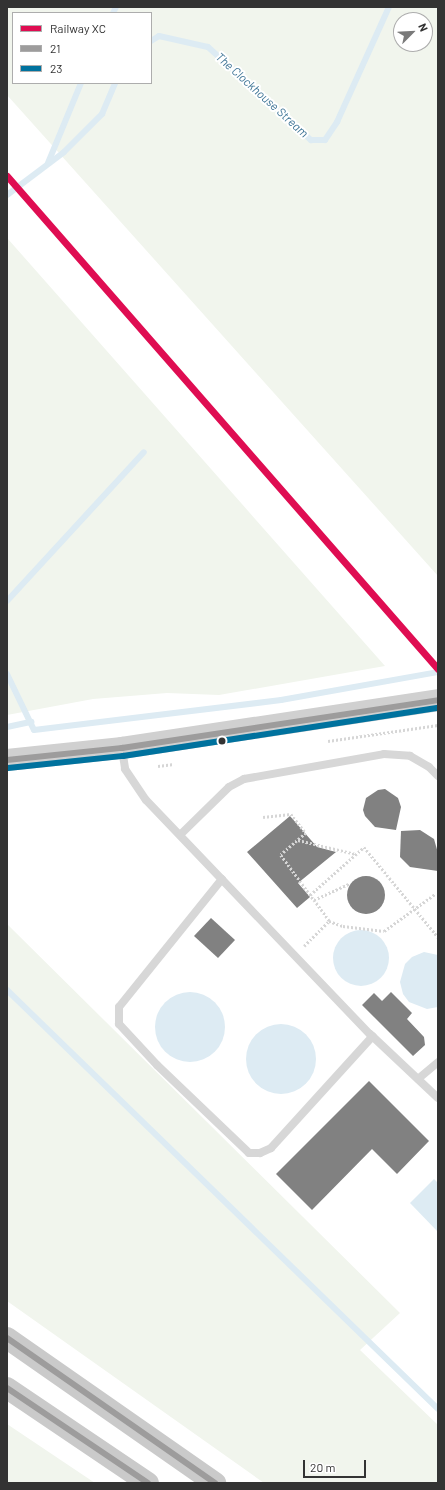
<!DOCTYPE html>
<style>
body{margin:0}
#map{position:relative;width:445px;height:1490px;overflow:hidden;background:#fff;font-family:Barlow,sans-serif}
div>[style]{position:absolute}
.green>*{inset:0;background:#f1f5ed}
.water>*{inset:0;background:#ddebf3}
.round{border-radius:50%}
.stream>*{height:6px;margin:-3px;padding:0 3px;transform-origin:3px;border-radius:3px;background:#ddebf3}
.building>*{inset:0;background:#818181}
.path>*{height:2.5px;margin-top:-1.25px;transform-origin:0;background:repeating-linear-gradient(90deg,#d6d6d6 0 2px,transparent 0 4px)}
.service>*{height:8px;margin:-4px;padding:0 4px;transform-origin:4px;border-radius:4px;background:#d7d7d7}
.secondary>*{height:22px;margin:-11px;padding:0 11px;transform-origin:11px;border-radius:11px;background:#d0d0d0}
.primary>*{height:22px;margin:-11px;padding:0 11px;transform-origin:11px;border-radius:11px;background:#cacaca}
.bus-1>*{height:6px;margin:-3px;padding:0 3px;transform-origin:3px;border-radius:3px;background:#9d9c9c}
.bus-2>*{height:6px;margin:-3px;padding:0 3px;transform-origin:3px;border-radius:3px;background:#00729e}
.rail-1>*{height:7px;margin:-3.5px;padding:0 3.5px;transform-origin:3.5px;border-radius:3.5px;background:#df0d52}
.dots>*{width:11px;height:11px;translate:-50% -50%;box-sizing:border-box;border:2px solid #fff;border-radius:50%}
span{translate:-50% -50%;white-space:nowrap;text-align:center;line-height:1.15;-webkit-text-stroke:4px #fff;paint-order:stroke}
.water-label{font-size:12px;color:#3f7597;font-style:italic}
.frame{position:absolute;inset:0;border:8px solid #333;pointer-events:none}
.legend{position:absolute;left:12px;top:12px;width:140px;height:72px;box-sizing:border-box;background:#fff;border:1px solid #adadad;margin:0;padding:5px 7px;list-style:none;font-size:12px;color:#333}
.legend li{display:flex;align-items:center;gap:8px;height:20px}
.legend b{width:20px;border:1px solid #adadad}
.north{position:absolute;left:393px;top:12px;width:40px;height:40px;box-sizing:border-box;background:#fff;border:1px solid #adadad;border-radius:50%;rotate:66deg;font-size:11px;font-weight:700;line-height:16px;text-align:center;color:#333}
.north::after{content:'';display:block;margin:auto;width:14px;height:18px;background:#7a7a7a;clip-path:polygon(50% 0,100% 100%,50% 72%,0 100%)}
.scale{position:absolute;left:303px;top:1460px;width:63px;height:18px;box-sizing:border-box;border:2px solid #333;border-top:0;padding-left:5px;font-size:12px;line-height:14px;white-space:nowrap;color:#333;-webkit-text-stroke:3px #fff;paint-order:stroke}
</style>
<div id="map">
<div class="green">
<div style="clip-path:polygon(evenodd,7px 7px,438px 7px,438px 576px,7px 95px,7px 7px,13px 13px,151px 13px,151px 83px,13px 83px,13px 13px,7px 7px,401px 20px,425px 20px,425px 44px,401px 44px,401px 20px)"></div>
<div style="clip-path:polygon(8px 239px,385px 666px,219px 695px,167px 693px,93px 699px,7px 715px)"></div>
<div style="clip-path:polygon(7px 924px,400px 1313px,360px 1350px,438px 1425px,438px 1483px,264px 1483px,7px 1301px)"></div>
<div style="clip-path:polygon(7px 1424px,95px 1483px,7px 1483px)"></div>
</div>
<div class="water">
<div class="round" style="left:333px;top:930px;width:56px;height:56px"></div>
<div style="clip-path:polygon(424px 952px,438px 955px,438px 1007px,427px 1009px,409px 1002px,403px 994px,400px 982px,405px 964px,412px 957px)"></div>
<div class="round" style="left:155px;top:992px;width:70px;height:70px"></div>
<div class="round" style="left:246px;top:1024px;width:70px;height:70px"></div>
<div style="clip-path:polygon(434px 1179px,438px 1183px,438px 1232px,410px 1203px)"></div>
</div>
<div class="stream">
<div style="left:113px;top:13px;width:7px;rotate:-63deg"></div>
<div style="left:151px;top:41px;width:9px;rotate:-32deg"></div>
<div style="left:159px;top:36px;width:50px;rotate:12.7deg"></div>
<div style="left:208px;top:47px;width:139px;rotate:42.1deg"></div>
<div style="left:311px;top:140px;width:14px"></div>
<div style="left:325px;top:140px;width:22px;rotate:-56deg"></div>
<div style="left:337px;top:122px;width:126px;rotate:-65.7deg"></div>
<div style="left:48px;top:163px;width:87px;rotate:-67.6deg"></div>
<div style="left:7px;top:195px;width:71px;rotate:-37deg"></div>
<div style="left:64px;top:152px;width:54px;rotate:-45deg"></div>
<div style="left:102px;top:114px;width:34px;rotate:-67deg"></div>
<div style="left:7px;top:601px;width:202px;rotate:-47.4deg"></div>
<div style="left:7px;top:674px;width:62px;rotate:64.3deg"></div>
<div style="left:34px;top:730px;width:249px;rotate:-6.9deg"></div>
<div style="left:281px;top:700px;width:159px;rotate:-10.1deg"></div>
<div style="left:7px;top:727px;width:25px;rotate:-12deg"></div>
<div style="left:7px;top:990px;width:601px;rotate:44.19deg"></div>
</div>
<div class="building">
<div style="clip-path:polygon(385px 789px,398px 798px,401px 807px,396px 830px,375px 827px,365px 816px,363px 810px,366px 798px,378px 790px)"></div>
<div style="clip-path:polygon(290px 816px,317px 847px,336px 852px,298px 883px,310px 897px,297px 908px,247px 852px)"></div>
<div style="clip-path:polygon(420px 830px,434px 839px,438px 853px,438px 871px,410px 867px,400px 857px,401px 831px)"></div>
<div class="round" style="left:347px;top:876px;width:38px;height:38px"></div>
<div style="clip-path:polygon(211px 918px,235px 940px,218px 958px,194px 936px)"></div>
<div style="clip-path:polygon(391px 992px,412px 1013px,407px 1019px,424px 1037px,425px 1045px,413px 1056px,362px 1005px,374px 993px,382px 1001px)"></div>
<div style="clip-path:polygon(369px 1081px,429px 1141px,397px 1174px,372px 1149px,312px 1210px,276px 1174px)"></div>
</div>
<div class="path">
<div style="left:328px;top:741px;width:111px;rotate:-8.3deg"></div>
<div style="left:158px;top:766px;width:16px;rotate:-7deg"></div>
<div style="left:263px;top:817px;width:28px;rotate:-6deg"></div>
<div style="left:291px;top:814px;width:24px;rotate:52deg"></div>
<div style="left:306px;top:833px;width:33px;rotate:139deg"></div>
<div style="left:281px;top:855px;width:56px;rotate:53.7deg"></div>
<div style="left:298px;top:840px;width:60px;rotate:13.6deg"></div>
<div style="left:310px;top:895px;width:72px;rotate:-41.6deg"></div>
<div style="left:364px;top:847px;width:117px;rotate:50.6deg"></div>
<div style="left:329px;top:921px;width:15px;rotate:20deg"></div>
<div style="left:343px;top:926px;width:41px;rotate:7deg"></div>
<div style="left:384px;top:931px;width:63px;rotate:-36deg"></div>
<div style="left:304px;top:946px;width:35px;rotate:-45deg"></div>
<div style="left:329px;top:921px;width:26px;rotate:-126deg"></div>
<div style="left:314px;top:900px;width:40px;rotate:-25deg"></div>
</div>
<div class="service">
<div style="left:122px;top:749px;width:20px;rotate:81deg"></div>
<div style="left:125px;top:769px;width:37px;rotate:56deg"></div>
<div style="left:146px;top:800px;width:324px;rotate:46.3deg"></div>
<div style="left:370px;top:1034px;width:93px;rotate:43.3deg"></div>
<div style="left:181px;top:834px;width:67px;rotate:-44.4deg"></div>
<div style="left:229px;top:787px;width:17px;rotate:-28deg"></div>
<div style="left:244px;top:779px;width:142px;rotate:-10.1deg"></div>
<div style="left:384px;top:754px;width:26px;rotate:4deg"></div>
<div style="left:410px;top:756px;width:22px;rotate:30deg"></div>
<div style="left:429px;top:767px;width:13px;rotate:45deg"></div>
<div style="left:222px;top:879px;width:164px;rotate:128.8deg"></div>
<div style="left:119px;top:1007px;width:17px;rotate:90deg"></div>
<div style="left:119px;top:1024px;width:56px;rotate:47.2deg"></div>
<div style="left:157px;top:1065px;width:127px;rotate:43.7deg"></div>
<div style="left:249px;top:1153px;width:11px"></div>
<div style="left:260px;top:1153px;width:12px;rotate:-24deg"></div>
<div style="left:271px;top:1148px;width:151px;rotate:-47.7deg"></div>
<div style="left:418px;top:1079px;width:26px;rotate:-40deg"></div>
</div>
<div class="secondary">
<div style="left:7px;top:760px;width:116px;rotate:-6deg"></div>
<div style="left:122px;top:748px;width:320px;rotate:-8.6deg"></div>
</div>
<div class="primary">
<div style="left:7px;top:1338px;width:254px;rotate:34.9deg"></div>
<div style="left:7px;top:1388px;width:170px;rotate:34deg"></div>
</div>
<div class="bus-1">
<div style="left:7px;top:760px;width:116px;rotate:-6deg"></div>
<div style="left:122px;top:748px;width:320px;rotate:-8.6deg"></div>
<div style="left:7px;top:1338px;width:254px;rotate:34.9deg"></div>
<div style="left:7px;top:1388px;width:170px;rotate:34deg"></div>
</div>
<div class="bus-2">
<div style="left:8px;top:768px;width:116px;rotate:-6deg"></div>
<div style="left:123px;top:756px;width:319px;rotate:-8.7deg"></div>
</div>
<div class="rail-1">
<div style="left:7px;top:176px;width:655px;rotate:48.84deg"></div>
</div>
<div class="dots">
<div style="left:222px;top:741px;background:#333"></div>
</div>
<div class="water-label">
<span style="left:262px;top:95px;rotate:42deg">The Clockhouse Stream</span>
</div>
<div class="frame"></div>
<ul class="legend">
<li><b style="height:5px;background:#df0d52"></b>Railway XC</li>
<li><b style="height:5px;background:#9d9c9c"></b>21</li>
<li><b style="height:5px;background:#00729e"></b>23</li>
</ul>
<div class="north">N</div>
<div class="scale">20 m</div>
</div>
